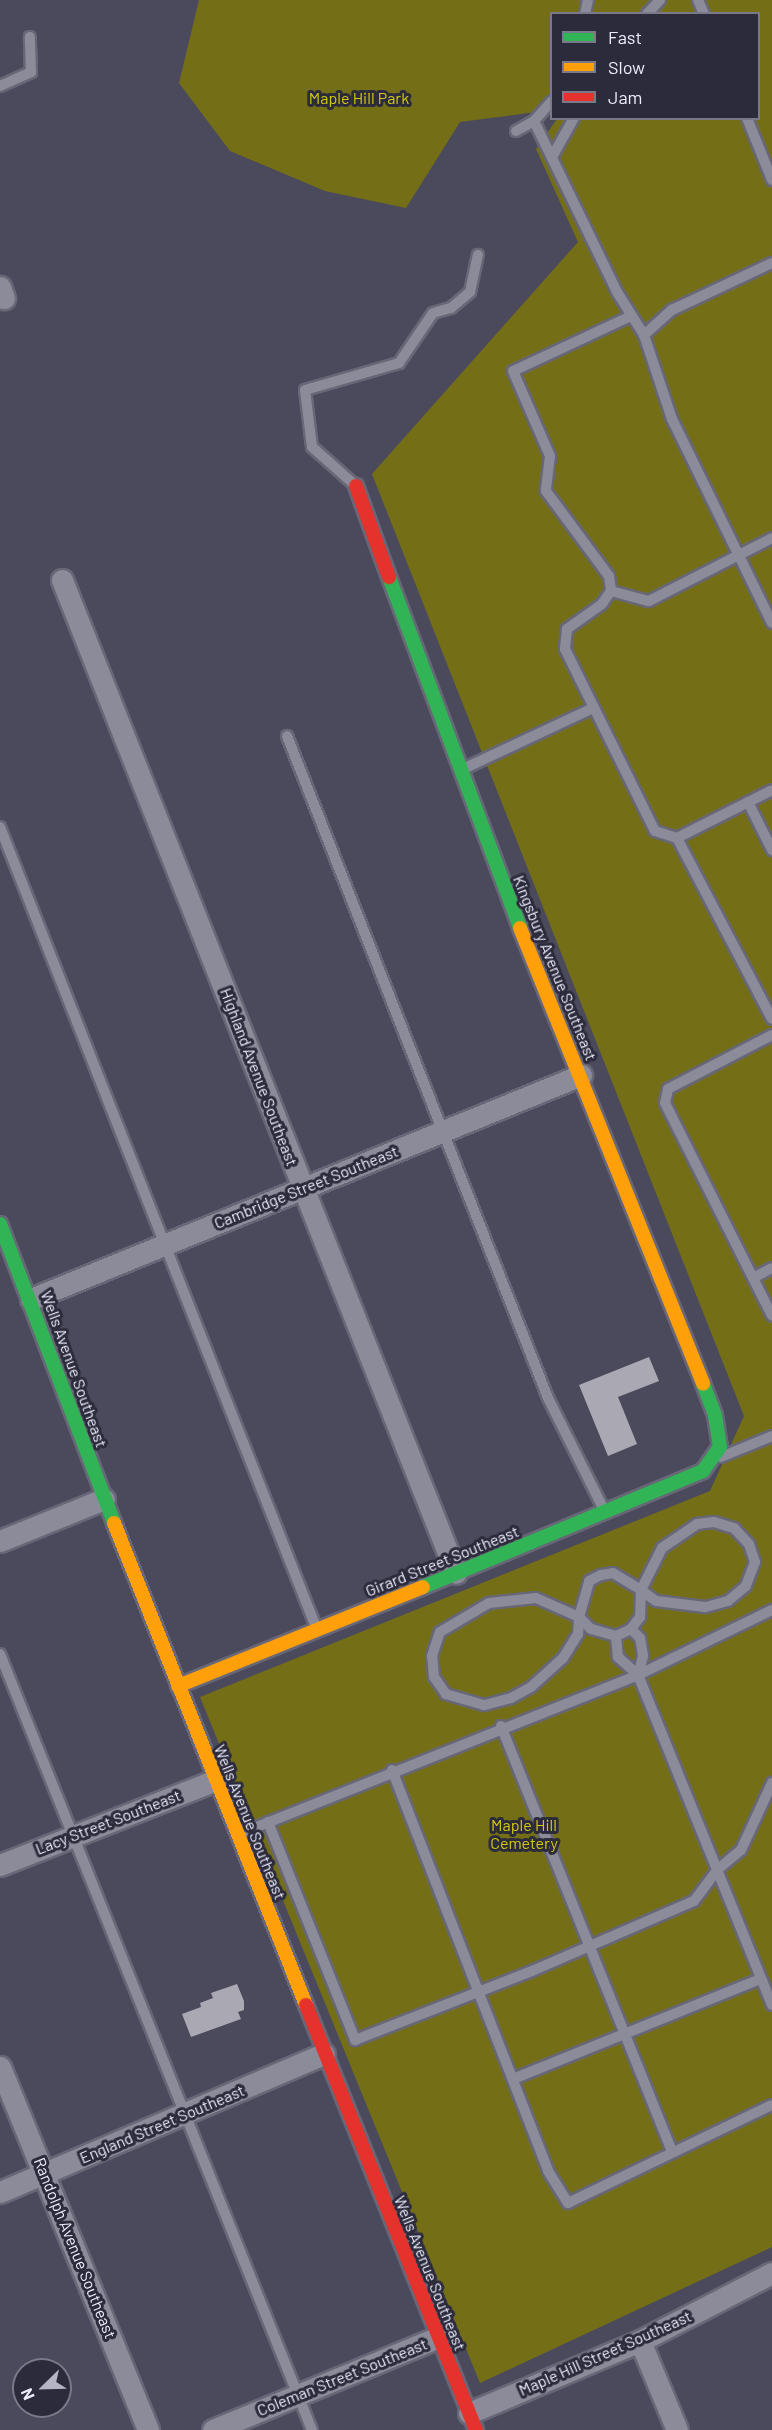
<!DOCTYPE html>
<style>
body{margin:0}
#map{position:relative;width:772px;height:2430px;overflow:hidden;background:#4b4a5c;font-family:Barlow,sans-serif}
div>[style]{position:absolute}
.green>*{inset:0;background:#746f17}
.building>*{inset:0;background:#aaa9b3}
.roads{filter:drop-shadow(2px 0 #686777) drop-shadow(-2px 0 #686777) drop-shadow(0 2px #686777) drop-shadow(0 -2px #686777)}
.lane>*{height:10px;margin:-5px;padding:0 5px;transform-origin:5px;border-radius:5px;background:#8c8b9a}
.street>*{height:21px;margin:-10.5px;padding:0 10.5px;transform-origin:10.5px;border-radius:10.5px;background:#8c8b9a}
.fast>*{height:14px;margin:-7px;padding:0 7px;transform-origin:7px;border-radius:7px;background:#30b455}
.slow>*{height:14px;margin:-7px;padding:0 7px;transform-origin:7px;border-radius:7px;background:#ff9f0a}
.jam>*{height:14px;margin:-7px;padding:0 7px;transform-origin:7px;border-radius:7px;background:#e5322d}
span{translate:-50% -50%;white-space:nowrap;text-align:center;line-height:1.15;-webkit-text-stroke:6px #2c2b3b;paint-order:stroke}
.park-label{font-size:16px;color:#d3ca08}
.street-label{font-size:16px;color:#ededfe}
.legend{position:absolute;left:550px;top:12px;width:210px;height:108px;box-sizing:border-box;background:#2c2b3b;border:2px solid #797989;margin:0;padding:8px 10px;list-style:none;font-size:18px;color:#ededfe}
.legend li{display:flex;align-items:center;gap:12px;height:30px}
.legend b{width:30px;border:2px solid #797989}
.north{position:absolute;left:12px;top:2358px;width:60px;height:60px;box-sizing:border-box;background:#2c2b3b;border:2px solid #797989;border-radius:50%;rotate:247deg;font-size:16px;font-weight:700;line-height:24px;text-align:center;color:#ededfe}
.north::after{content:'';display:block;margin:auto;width:21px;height:27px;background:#b4b4c5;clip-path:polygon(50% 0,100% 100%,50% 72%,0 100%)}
</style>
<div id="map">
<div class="green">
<div style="clip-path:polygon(199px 0,772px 0,772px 2247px,480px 2383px,200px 1697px,710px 1491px,744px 1416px,372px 474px,578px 242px,536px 149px,557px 119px,758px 118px,758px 14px,552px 14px,551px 110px,460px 122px,406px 208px,325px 191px,230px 151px,179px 83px)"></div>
</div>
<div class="building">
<div style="clip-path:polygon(649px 1357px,659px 1381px,618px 1397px,637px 1444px,608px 1456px,579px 1385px)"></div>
<div style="clip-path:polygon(237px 1984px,244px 2001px,244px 2010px,238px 2012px,241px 2019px,191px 2037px,182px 2014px,201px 2007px,200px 2003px,213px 1998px,211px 1993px)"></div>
</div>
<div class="roads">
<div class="lane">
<div style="left:698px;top:0;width:15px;rotate:67deg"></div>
<div style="left:585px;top:14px;width:14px;rotate:-78deg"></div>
<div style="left:647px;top:14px;width:19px;rotate:-47deg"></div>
<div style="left:0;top:86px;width:34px;rotate:-24deg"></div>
<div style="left:31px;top:72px;width:35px;rotate:-92deg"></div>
<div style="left:747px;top:118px;width:67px;rotate:68deg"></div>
<div style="left:534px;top:121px;width:190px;rotate:64.1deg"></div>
<div style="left:617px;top:292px;width:51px;rotate:57.9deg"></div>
<div style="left:644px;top:335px;width:89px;rotate:71.6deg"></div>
<div style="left:672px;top:419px;width:227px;rotate:63.9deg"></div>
<div style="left:516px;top:131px;width:21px;rotate:-29deg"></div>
<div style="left:534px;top:121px;width:27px;rotate:-48deg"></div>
<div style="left:552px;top:157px;width:45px;rotate:-60.6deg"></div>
<div style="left:631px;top:316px;width:130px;rotate:155deg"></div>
<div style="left:513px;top:371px;width:93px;rotate:66.5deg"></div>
<div style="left:550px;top:456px;width:35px;rotate:97deg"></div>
<div style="left:546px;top:491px;width:106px;rotate:53.5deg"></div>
<div style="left:609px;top:576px;width:15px;rotate:82deg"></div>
<div style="left:611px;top:591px;width:16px;rotate:125deg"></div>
<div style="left:602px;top:604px;width:43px;rotate:144.5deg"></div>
<div style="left:567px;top:629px;width:20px;rotate:96deg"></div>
<div style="left:565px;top:649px;width:203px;rotate:63.7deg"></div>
<div style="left:655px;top:831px;width:23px;rotate:18deg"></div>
<div style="left:677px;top:838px;width:204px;rotate:62.3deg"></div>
<div style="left:644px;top:335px;width:38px;rotate:-42deg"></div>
<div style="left:672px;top:310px;width:110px;rotate:-25.2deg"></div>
<div style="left:356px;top:486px;width:59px;rotate:-138.4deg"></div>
<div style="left:312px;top:447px;width:57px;rotate:-97deg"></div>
<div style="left:305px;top:390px;width:98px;rotate:-16deg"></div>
<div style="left:399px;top:363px;width:60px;rotate:-55.8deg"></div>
<div style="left:433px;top:313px;width:19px;rotate:-16deg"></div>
<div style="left:451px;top:308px;width:25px;rotate:-40deg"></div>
<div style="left:470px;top:292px;width:38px;rotate:-78deg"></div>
<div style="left:611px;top:591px;width:39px;rotate:15deg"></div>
<div style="left:649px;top:601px;width:138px;rotate:-27.1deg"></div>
<div style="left:287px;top:736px;width:712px;rotate:68.48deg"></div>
<div style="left:548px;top:1398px;width:125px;rotate:63.4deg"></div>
<div style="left:463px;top:769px;width:144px;rotate:-25.1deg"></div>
<div style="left:748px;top:802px;width:54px;rotate:63.4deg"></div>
<div style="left:0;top:827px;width:860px;rotate:68.45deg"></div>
<div style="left:677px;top:838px;width:106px;rotate:-26.8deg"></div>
<div style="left:772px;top:1035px;width:117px;rotate:152.6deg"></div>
<div style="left:668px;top:1089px;width:14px;rotate:102deg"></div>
<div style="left:665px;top:1103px;width:238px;rotate:63.3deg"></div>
<div style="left:753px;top:1278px;width:21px;rotate:-28deg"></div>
<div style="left:721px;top:1457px;width:55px;rotate:-22.4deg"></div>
<div style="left:714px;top:1522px;width:21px;rotate:17deg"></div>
<div style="left:734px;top:1528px;width:22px;rotate:47deg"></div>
<div style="left:749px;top:1544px;width:19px;rotate:72deg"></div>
<div style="left:755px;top:1562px;width:26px;rotate:111deg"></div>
<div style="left:746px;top:1586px;width:23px;rotate:140deg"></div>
<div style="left:728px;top:1601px;width:24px;rotate:165deg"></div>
<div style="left:705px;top:1607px;width:49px;rotate:-173deg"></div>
<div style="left:656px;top:1601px;width:19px;rotate:-144deg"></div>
<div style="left:641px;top:1590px;width:47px;rotate:-63.4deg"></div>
<div style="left:662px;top:1548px;width:42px;rotate:-34.4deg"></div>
<div style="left:697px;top:1524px;width:17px;rotate:-7deg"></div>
<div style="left:536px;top:1598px;width:47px;rotate:23.8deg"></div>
<div style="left:579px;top:1617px;width:17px;rotate:93deg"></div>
<div style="left:578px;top:1634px;width:28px;rotate:122deg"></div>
<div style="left:563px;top:1658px;width:43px;rotate:137.8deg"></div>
<div style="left:531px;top:1687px;width:23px;rotate:151deg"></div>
<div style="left:511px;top:1698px;width:28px;rotate:165deg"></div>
<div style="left:484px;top:1705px;width:40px;rotate:-164deg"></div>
<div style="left:446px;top:1694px;width:21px;rotate:-125deg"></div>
<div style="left:434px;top:1677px;width:21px;rotate:-95deg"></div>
<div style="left:432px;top:1656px;width:25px;rotate:-72deg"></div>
<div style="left:440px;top:1632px;width:57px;rotate:-30.6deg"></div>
<div style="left:489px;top:1603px;width:47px;rotate:-6.1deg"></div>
<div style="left:616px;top:1636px;width:26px;rotate:-164deg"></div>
<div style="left:591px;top:1629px;width:17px;rotate:-135deg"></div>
<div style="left:579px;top:1617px;width:37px;rotate:-74deg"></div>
<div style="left:589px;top:1581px;width:13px;rotate:-27deg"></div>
<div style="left:601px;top:1575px;width:12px;rotate:-9deg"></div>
<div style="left:613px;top:1573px;width:33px;rotate:31deg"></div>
<div style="left:641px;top:1590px;width:27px;rotate:92deg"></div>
<div style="left:640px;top:1617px;width:15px;rotate:127deg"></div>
<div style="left:0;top:1654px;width:836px;rotate:68.1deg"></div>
<div style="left:638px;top:1675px;width:20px;rotate:-75deg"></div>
<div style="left:643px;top:1656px;width:18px;rotate:-99deg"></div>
<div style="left:640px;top:1638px;width:13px;rotate:-135deg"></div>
<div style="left:631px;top:1629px;width:17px;rotate:155deg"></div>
<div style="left:616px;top:1636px;width:21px;rotate:85deg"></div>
<div style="left:618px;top:1657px;width:27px;rotate:42deg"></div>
<div style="left:638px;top:1675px;width:356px;rotate:67.9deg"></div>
<div style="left:501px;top:1726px;width:459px;rotate:68.1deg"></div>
<div style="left:392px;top:1770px;width:430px;rotate:68.7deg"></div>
<div style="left:548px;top:2171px;width:38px;rotate:58deg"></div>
<div style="left:568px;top:2203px;width:226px;rotate:-25.7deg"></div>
<div style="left:268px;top:1822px;width:235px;rotate:68.2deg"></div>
<div style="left:355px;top:2040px;width:190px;rotate:-21.3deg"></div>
<div style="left:532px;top:1971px;width:176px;rotate:-23.4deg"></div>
<div style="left:694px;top:1901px;width:39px;rotate:-53deg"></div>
<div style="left:717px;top:1870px;width:31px;rotate:-40deg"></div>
<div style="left:741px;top:1850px;width:74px;rotate:-65.2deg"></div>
<div style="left:239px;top:1834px;width:430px;rotate:-21.7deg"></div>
<div style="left:638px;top:1675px;width:149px;rotate:-25.9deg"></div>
<div style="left:513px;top:2079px;width:267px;rotate:-22deg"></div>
</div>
<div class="street">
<div style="left:0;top:287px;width:12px;rotate:70deg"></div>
<div style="left:62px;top:580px;width:1068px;rotate:68.36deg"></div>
<div style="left:31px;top:1299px;width:594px;rotate:-22.16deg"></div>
<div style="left:0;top:1541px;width:112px;rotate:-22deg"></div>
<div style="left:0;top:1865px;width:232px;rotate:-21.5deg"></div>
<div style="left:0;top:2067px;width:392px;rotate:67.8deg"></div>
<div style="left:0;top:2192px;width:352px;rotate:-23.1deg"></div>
<div style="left:640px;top:2341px;width:96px;rotate:67.4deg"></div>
<div style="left:469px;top:2413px;width:186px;rotate:-22.8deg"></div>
<div style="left:640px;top:2341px;width:148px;rotate:-27.3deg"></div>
<div style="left:213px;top:2430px;width:244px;rotate:-22.4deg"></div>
</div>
<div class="fast">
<div style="left:389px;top:577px;width:375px;rotate:69.5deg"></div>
<div style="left:0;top:1224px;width:320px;rotate:69.1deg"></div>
<div style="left:423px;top:1587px;width:303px;rotate:-22.5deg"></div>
<div style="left:703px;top:1471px;width:29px;rotate:-55deg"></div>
<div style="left:720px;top:1447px;width:32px;rotate:-99deg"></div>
<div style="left:715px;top:1415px;width:33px;rotate:-111deg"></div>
</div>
<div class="slow">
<div style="left:520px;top:928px;width:491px;rotate:68.1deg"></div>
<div style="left:114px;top:1523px;width:519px;rotate:68.28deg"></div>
<div style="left:178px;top:1686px;width:264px;rotate:-22deg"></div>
</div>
<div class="jam">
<div style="left:356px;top:486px;width:97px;rotate:70.1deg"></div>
<div style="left:306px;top:2005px;width:458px;rotate:68.2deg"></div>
</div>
</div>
<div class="park-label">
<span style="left:359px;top:98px">Maple Hill Park</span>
<span style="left:524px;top:1834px">Maple Hill<br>Cemetery</span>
</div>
<div class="street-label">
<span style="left:555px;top:968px;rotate:68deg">Kingsbury Avenue Southeast</span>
<span style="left:259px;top:1077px;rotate:69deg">Highland Avenue Southeast</span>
<span style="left:306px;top:1187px;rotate:-22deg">Cambridge Street Southeast</span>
<span style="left:74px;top:1369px;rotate:70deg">Wells Avenue Southeast</span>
<span style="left:442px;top:1561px;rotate:-22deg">Girard Street Southeast</span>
<span style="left:108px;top:1822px;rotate:-21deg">Lacy Street Southeast</span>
<span style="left:250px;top:1822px;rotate:68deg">Wells Avenue Southeast</span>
<span style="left:162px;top:2124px;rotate:-23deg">England Street Southeast</span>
<span style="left:75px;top:2248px;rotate:68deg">Randolph Avenue Southeast</span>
<span style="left:430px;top:2273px;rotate:68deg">Wells Avenue Southeast</span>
<span style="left:605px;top:2353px;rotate:-24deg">Maple Hill Street Southeast</span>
<span style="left:342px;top:2377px;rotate:-22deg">Coleman Street Southeast</span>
</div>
<ul class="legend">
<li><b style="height:8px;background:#30b455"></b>Fast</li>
<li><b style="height:8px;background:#ff9f0a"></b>Slow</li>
<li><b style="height:8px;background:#e5322d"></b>Jam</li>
</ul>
<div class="north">N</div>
</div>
